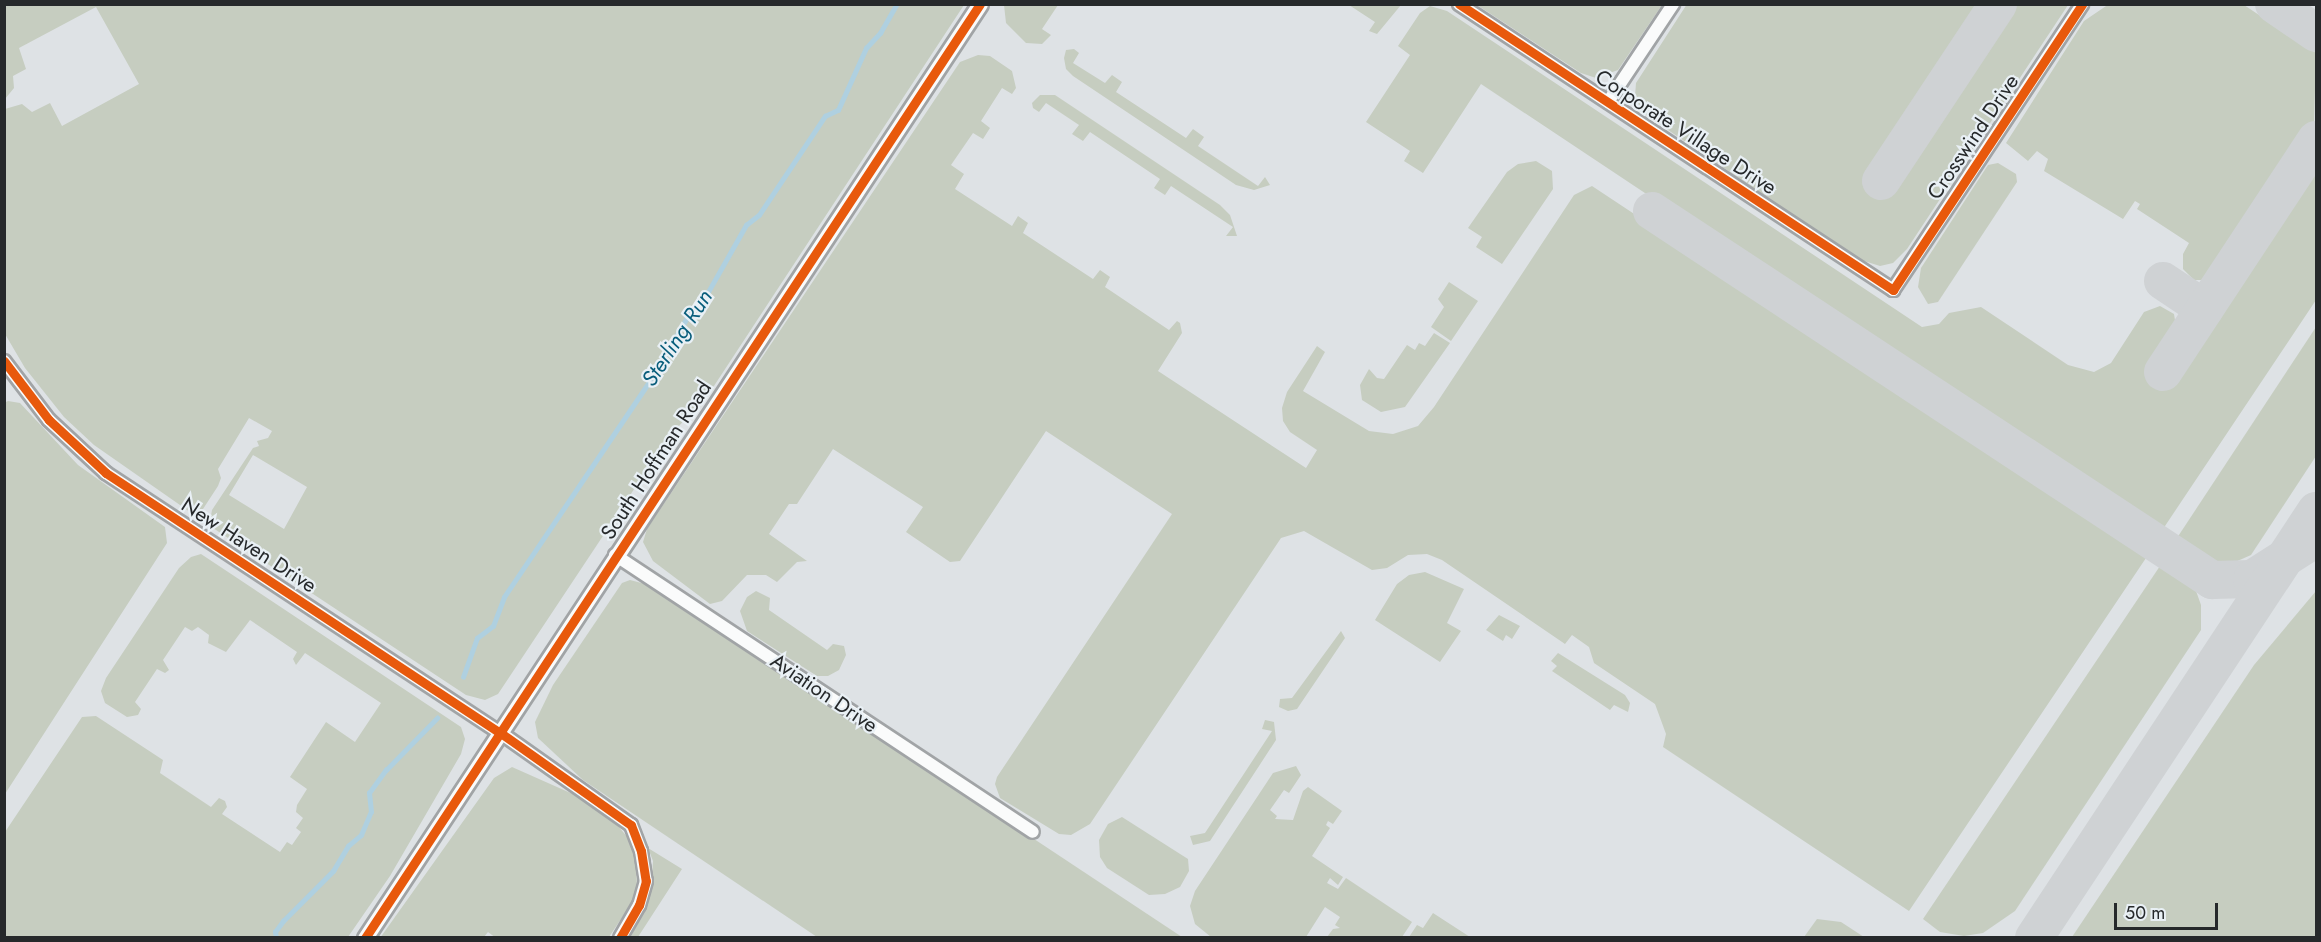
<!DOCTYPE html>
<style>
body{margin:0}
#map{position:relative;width:2321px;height:942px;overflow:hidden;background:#dee2e5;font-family:Jost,sans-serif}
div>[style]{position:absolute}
.green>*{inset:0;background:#c6cdc0}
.stream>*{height:4.5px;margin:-2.25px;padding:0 2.25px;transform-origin:2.25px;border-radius:2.25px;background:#afd0e0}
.taxiway>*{height:38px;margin:-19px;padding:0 19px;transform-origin:19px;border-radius:19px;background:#cfd2d4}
.roads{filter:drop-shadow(2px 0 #a1a4a6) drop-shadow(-2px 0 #a1a4a6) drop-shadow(0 2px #a1a4a6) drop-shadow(0 -2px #a1a4a6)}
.minor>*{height:12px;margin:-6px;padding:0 6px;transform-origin:6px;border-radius:6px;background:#fafbfb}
.tertiary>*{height:15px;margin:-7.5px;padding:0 7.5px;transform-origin:7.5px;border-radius:7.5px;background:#fafbfb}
.cycleway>*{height:9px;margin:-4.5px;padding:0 4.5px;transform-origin:4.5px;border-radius:4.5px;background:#e8590c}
span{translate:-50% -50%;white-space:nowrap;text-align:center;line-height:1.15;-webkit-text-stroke:4.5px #e9f0f5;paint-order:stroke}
.street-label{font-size:21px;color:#26292b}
.water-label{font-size:22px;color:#085d7b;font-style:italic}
.frame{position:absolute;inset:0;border:6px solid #26292b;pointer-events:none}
.scale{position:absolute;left:2114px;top:903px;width:104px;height:27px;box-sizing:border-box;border:3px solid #26292b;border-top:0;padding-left:8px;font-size:18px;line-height:21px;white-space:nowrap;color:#26292b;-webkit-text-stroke:4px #e9f0f5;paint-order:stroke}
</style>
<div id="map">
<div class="green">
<div style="clip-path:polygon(evenodd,5px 4px,964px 4px,964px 5px,710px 392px,668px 438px,498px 694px,485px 700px,466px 695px,213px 528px,210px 521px,212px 510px,253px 448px,259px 446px,257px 441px,268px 438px,272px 431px,249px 418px,218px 469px,221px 478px,218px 486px,203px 509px,190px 512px,94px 445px,64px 417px,25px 368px,5px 334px,5px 109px,22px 104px,32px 112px,50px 103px,62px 126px,139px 84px,96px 7px,19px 48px,26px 69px,13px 76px,14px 88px,5px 99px,5px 4px,253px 455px,307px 487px,284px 529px,229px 495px,253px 455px)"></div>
<div style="clip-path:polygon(1687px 4px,1986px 5px,1868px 183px,1886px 195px,2013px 5px,2068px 5px,1907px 249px,1893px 263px,1880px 266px,1858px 259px,1643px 113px,1635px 96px,1636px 83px)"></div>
<div style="clip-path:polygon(2109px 4px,2244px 5px,2316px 53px,2314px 127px,2216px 273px,2206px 280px,2194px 280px,2183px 269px,2183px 254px,2189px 243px,2137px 209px,2140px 204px,2135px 201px,2123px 219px,2044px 171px,2048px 159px,2037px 151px,2028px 161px,2006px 143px,2084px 21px)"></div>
<div style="clip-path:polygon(1004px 5px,1058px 5px,1042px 29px,1051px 35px,1042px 44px,1026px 43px,1006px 23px)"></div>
<div style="clip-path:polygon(1349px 5px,1401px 5px,1377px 34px,1369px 31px,1375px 22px)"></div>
<div style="clip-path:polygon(1477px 5px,1603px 6px,1662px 5px,1618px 70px,1596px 78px,1581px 73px)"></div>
<div style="clip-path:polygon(1430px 6px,1447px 11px,1922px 327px,1939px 324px,1949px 313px,1981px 307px,2068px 365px,2094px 372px,2111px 363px,2144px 312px,2160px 306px,2174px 314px,2177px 333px,2152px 371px,2170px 383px,2316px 163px,2316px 300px,2159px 535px,1481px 84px,1423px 173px,1404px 161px,1410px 151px,1366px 122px,1410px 55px,1398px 46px,1420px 13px)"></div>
<div style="clip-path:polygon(1074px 49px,1079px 53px,1073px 63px,1105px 83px,1112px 75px,1122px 82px,1116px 92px,1186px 138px,1193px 129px,1204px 137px,1198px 146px,1258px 186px,1265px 177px,1270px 185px,1254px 190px,1236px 185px,1073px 76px,1066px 69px,1064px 58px,1066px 50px)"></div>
<div style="clip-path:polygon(978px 55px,990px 56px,1012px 71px,1016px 88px,1012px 94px,1002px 88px,981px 121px,990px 128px,983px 139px,973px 133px,951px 165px,964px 174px,955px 189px,1012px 226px,1018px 216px,1028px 223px,1023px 233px,1093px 279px,1100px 270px,1110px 277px,1105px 287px,1169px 330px,1177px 321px,1180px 323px,1182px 333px,1158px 371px,1306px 468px,1317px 450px,1290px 432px,1283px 421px,1282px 408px,1287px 392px,1317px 346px,1325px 352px,1303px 391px,1369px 431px,1393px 434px,1418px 426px,1434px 407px,1574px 195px,1592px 186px,2146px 553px,2146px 558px,1909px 911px,1663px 747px,1666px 734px,1655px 704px,1594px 663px,1589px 647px,1572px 635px,1565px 644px,1442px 560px,1427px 554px,1408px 555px,1387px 568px,1372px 570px,1304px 531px,1281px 538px,1090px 824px,1071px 835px,1059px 834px,1000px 798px,995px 784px,997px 777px,1172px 514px,1046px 431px,960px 561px,950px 562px,906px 532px,923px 507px,833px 449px,797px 504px,789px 504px,769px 534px,807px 561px,797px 562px,777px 582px,766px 575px,747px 575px,722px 601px,710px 604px,653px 561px,643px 542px,647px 529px,960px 62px)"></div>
<div style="clip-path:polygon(1040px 95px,1055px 95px,1220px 205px,1230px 215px,1237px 236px,1226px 236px,1233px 227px,1171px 186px,1165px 195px,1154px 188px,1160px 179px,1090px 132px,1083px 141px,1072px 134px,1079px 125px,1046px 103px,1039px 112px,1033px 108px,1032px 103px)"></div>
<div style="clip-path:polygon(1536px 161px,1552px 171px,1553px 189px,1502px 264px,1476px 247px,1482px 237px,1468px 228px,1507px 172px,1518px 164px)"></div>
<div style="clip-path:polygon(1998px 163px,2016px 174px,2017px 182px,1938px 302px,1928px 304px,1918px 287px,1921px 268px,1988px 165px)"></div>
<div style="clip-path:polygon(1449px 282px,1478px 301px,1451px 341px,1431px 327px,1444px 307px,1438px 299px)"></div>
<div style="clip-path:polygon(2316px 327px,2316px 456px,2251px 555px,2226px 566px,2205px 564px,2174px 545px,2175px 541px)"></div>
<div style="clip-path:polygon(1434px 333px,1450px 343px,1405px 407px,1381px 412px,1362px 400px,1360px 385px,1369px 369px,1377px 378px,1384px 379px,1407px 345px,1415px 350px,1419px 343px,1425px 346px)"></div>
<div style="clip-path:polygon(8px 401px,20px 403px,78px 465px,165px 527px,167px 543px,5px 794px,4px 403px)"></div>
<div style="clip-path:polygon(201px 554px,461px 727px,465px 739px,461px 754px,390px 876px,348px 937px,5px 937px,5px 832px,82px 717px,96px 716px,163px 760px,160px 773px,211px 807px,219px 798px,225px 801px,227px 807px,222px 814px,280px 852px,287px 842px,292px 845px,301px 832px,296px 828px,303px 818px,296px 812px,297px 805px,307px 789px,290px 777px,326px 722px,355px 742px,381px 703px,305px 653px,296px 665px,293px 659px,297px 652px,250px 620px,226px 652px,208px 643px,209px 635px,198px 627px,192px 631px,185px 627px,163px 660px,169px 670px,165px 673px,157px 669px,135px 702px,141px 709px,138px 715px,127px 717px,105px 703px,101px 691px,106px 678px,179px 568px,191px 557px)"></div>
<div style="clip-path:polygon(2162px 563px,2196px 591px,2201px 605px,2201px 630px,2015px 911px,1983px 933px,1964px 936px,1940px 932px,1923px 919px)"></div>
<div style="clip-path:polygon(1425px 572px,1464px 589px,1447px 623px,1461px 631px,1440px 662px,1375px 620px,1397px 584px,1409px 575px)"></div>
<div style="clip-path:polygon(630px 580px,649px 585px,669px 597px,1182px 937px,817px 937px,583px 780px,538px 738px,535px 722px,553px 685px,622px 583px)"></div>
<div style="clip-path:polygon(756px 591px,770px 598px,769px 610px,827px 650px,833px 644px,844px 646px,846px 655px,839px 670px,828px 676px,817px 676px,747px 631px,740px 611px,747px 597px)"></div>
<div style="clip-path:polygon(2316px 591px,2316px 937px,2072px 937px,2254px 665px)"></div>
<div style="clip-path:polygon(1499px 615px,1520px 626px,1512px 639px,1506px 635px,1503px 641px,1486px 630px)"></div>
<div style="clip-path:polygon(1341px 631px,1345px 638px,1297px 709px,1288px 711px,1279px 707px,1280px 699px,1292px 698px)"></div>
<div style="clip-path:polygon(1558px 653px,1625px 695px,1630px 703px,1628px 712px,1614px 705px,1610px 710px,1552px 671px,1557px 666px,1551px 661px)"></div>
<div style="clip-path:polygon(1265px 720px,1274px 722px,1276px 740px,1210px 841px,1193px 845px,1190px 836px,1205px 833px,1272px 731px,1262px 729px)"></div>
<div style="clip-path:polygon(1296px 766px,1301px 775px,1289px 793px,1284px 790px,1270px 810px,1277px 816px,1275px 819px,1293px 820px,1303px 791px,1308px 787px,1342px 811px,1333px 824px,1328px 821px,1326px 825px,1330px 828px,1312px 856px,1343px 877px,1338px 885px,1330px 878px,1327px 883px,1338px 889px,1346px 878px,1412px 922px,1402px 937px,1327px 937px,1333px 929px,1340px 928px,1335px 925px,1340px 917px,1325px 907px,1306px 937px,1211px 937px,1195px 924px,1190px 906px,1195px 891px,1273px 773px)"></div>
<div style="clip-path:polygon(512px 767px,575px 795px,613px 820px,629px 839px,636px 854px,637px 886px,631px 904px,609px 937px,496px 938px,488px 932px,484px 937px,380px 938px,494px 778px)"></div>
<div style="clip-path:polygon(1122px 817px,1188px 859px,1189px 871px,1180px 887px,1165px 894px,1149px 895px,1107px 868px,1100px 857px,1099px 840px,1108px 824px)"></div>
<div style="clip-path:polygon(648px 848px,682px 869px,638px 937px,631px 937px,651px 891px,653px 861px)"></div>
<div style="clip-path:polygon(1433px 913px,1470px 937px,1409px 937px,1417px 925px,1423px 928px)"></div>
<div style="clip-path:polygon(1817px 919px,1841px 922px,1864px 937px,1804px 937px)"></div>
</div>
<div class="stream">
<div style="left:463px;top:677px;width:41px;rotate:-70.3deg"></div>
<div style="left:477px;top:638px;width:20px;rotate:-37deg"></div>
<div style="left:493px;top:626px;width:31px;rotate:-69deg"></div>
<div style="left:504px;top:597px;width:259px;rotate:-56deg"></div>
<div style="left:649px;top:382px;width:82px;rotate:-59.4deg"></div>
<div style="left:691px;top:311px;width:18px;rotate:-43deg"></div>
<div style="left:704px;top:299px;width:85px;rotate:-60.4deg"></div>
<div style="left:746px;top:225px;width:16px;rotate:-38deg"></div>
<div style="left:759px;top:215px;width:119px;rotate:-56.3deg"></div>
<div style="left:825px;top:116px;width:14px;rotate:-25deg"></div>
<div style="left:838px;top:110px;width:68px;rotate:-65.7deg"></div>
<div style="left:866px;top:48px;width:21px;rotate:-47deg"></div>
<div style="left:880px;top:33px;width:34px;rotate:-60deg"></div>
<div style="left:276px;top:938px;width:6px;rotate:-99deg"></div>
<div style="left:275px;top:932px;width:14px;rotate:-54deg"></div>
<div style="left:283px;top:921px;width:71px;rotate:-45deg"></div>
<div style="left:333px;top:871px;width:29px;rotate:-59deg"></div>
<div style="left:348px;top:846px;width:17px;rotate:-40deg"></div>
<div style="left:361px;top:835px;width:25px;rotate:-67deg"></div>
<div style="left:371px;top:812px;width:19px;rotate:-96deg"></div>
<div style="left:369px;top:793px;width:29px;rotate:-54deg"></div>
<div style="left:386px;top:770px;width:73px;rotate:-45.6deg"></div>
</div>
<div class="taxiway">
<div style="left:2274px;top:4px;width:51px;rotate:34.6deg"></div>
<div style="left:1881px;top:181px;width:212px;rotate:-56.5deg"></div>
<div style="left:1652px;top:211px;width:671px;rotate:33.38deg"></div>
<div style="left:2212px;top:580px;width:40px;rotate:-1.4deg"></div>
<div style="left:2252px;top:579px;width:76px;rotate:-32.6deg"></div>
<div style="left:2163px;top:281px;width:50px;rotate:33.7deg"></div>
<div style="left:2163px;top:372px;width:278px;rotate:-56.6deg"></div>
<div style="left:2034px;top:938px;width:512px;rotate:-56.56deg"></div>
</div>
<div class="roads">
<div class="minor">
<div style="left:1459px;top:4px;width:520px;rotate:33.38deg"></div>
<div style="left:1893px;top:290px;width:343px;rotate:-56.5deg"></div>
<div style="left:1608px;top:102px;width:118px;rotate:-56.4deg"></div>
<div style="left:4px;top:361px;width:74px;rotate:52.7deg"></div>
<div style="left:49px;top:420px;width:78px;rotate:42.9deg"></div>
<div style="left:106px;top:473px;width:469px;rotate:33.4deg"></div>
<div style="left:498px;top:731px;width:163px;rotate:35.3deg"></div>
<div style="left:631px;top:825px;width:28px;rotate:69deg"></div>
<div style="left:641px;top:851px;width:30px;rotate:81deg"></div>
<div style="left:646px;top:881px;width:25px;rotate:106deg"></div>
<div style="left:639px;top:905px;width:38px;rotate:120deg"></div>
<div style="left:615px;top:555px;width:501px;rotate:33.53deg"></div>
</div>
<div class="tertiary">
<div style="left:365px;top:938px;width:1118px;rotate:-56.64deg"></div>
</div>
</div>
<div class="cycleway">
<div style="left:1459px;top:4px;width:520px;rotate:33.38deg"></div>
<div style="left:1893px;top:290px;width:343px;rotate:-56.5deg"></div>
<div style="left:4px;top:361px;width:74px;rotate:52.7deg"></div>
<div style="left:49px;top:420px;width:78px;rotate:42.9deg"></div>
<div style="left:106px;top:473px;width:469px;rotate:33.4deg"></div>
<div style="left:498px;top:731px;width:163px;rotate:35.3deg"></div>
<div style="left:631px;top:825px;width:28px;rotate:69deg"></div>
<div style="left:641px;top:851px;width:30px;rotate:81deg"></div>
<div style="left:646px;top:881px;width:25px;rotate:106deg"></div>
<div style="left:639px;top:905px;width:38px;rotate:120deg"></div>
<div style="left:365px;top:938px;width:1118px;rotate:-56.64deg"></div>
</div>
<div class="street-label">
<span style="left:1686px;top:132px;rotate:33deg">Corporate Village Drive</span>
<span style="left:1973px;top:137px;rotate:-56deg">Crosswind Drive</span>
<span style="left:656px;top:460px;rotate:-57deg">South Hoffman Road</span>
<span style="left:249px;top:545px;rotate:33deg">New Haven Drive</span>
<span style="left:824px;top:693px;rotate:34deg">Aviation Drive</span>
</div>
<div class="water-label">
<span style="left:677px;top:338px;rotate:-57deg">Sterling Run</span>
</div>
<div class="frame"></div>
<div class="scale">50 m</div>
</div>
